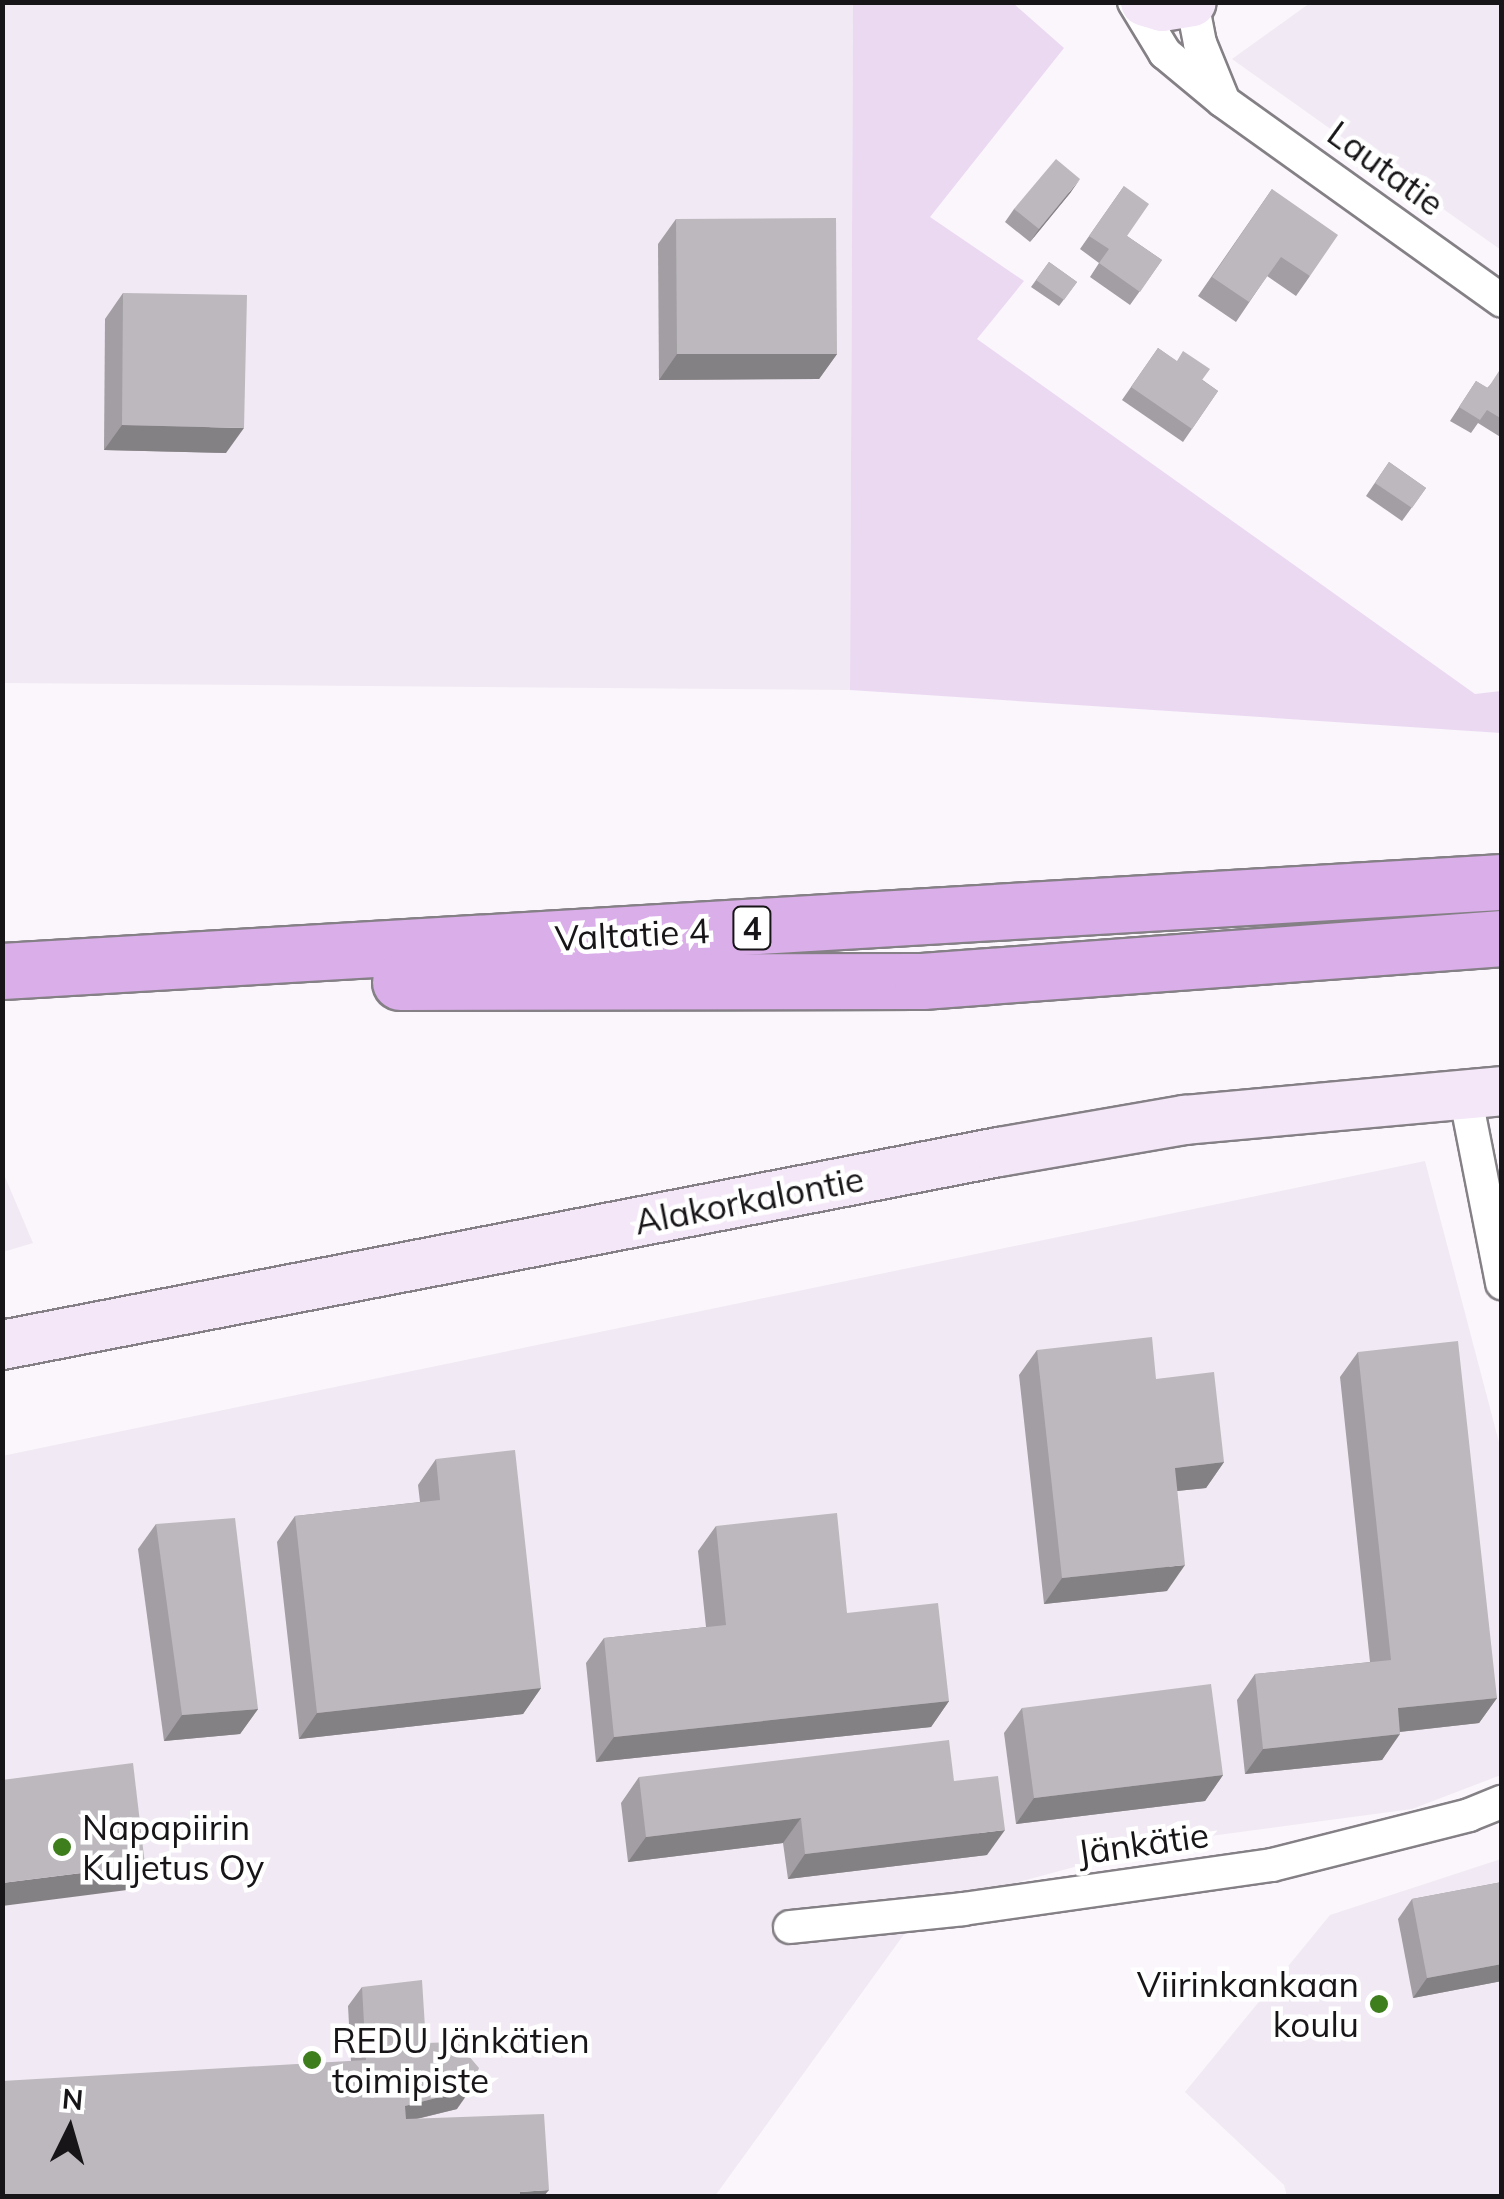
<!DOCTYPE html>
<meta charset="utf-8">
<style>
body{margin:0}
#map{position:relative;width:1504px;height:2199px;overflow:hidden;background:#faf6fc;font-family:Mulish,sans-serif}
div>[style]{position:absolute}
.built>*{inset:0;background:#f1e9f4}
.green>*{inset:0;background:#ebd9f2}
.roads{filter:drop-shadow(2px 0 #848085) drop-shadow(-2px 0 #848085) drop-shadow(0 2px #848085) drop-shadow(0 -2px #848085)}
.street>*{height:32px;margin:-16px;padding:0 16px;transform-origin:16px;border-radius:16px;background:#fff}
.secondary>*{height:48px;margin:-24px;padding:0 24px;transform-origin:24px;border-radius:24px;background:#f4e7f8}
.highway>*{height:55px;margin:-27.5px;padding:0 27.5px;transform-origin:27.5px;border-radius:27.5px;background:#daaee9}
.wall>*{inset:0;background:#a29ea3}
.shaded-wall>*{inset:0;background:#848184}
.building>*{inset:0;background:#bcb8bd}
.dots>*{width:28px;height:28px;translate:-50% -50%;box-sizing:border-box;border:5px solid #fff;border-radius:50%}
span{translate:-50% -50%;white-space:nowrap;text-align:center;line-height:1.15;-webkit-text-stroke:9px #fff;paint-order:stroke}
.shield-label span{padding:2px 8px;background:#fff;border:2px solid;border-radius:8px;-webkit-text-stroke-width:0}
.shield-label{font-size:32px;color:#171517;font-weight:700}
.street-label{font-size:35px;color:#171517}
.poi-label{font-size:35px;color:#171517}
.left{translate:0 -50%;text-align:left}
.right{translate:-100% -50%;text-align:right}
.frame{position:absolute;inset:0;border:5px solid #171517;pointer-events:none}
.north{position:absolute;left:20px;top:2079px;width:100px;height:100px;-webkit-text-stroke:8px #fff;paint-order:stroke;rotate:5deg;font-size:28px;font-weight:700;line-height:40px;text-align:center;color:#171517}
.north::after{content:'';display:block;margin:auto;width:35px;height:45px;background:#171517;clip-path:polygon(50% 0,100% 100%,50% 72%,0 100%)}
</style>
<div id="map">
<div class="built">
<div style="clip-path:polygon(3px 3px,853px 3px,850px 690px,3px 683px)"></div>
<div style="clip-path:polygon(1310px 3px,1501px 3px,1501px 250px,1232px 59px)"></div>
<div style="clip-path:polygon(1425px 1161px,1501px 1450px,1501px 1775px,1412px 1809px,1166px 1842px,923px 1908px,715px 2196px,3px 2196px,2px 1456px)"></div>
<div style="clip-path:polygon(2px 1170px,33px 1243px,3px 1252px,2px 1252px)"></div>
<div style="clip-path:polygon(1501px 1859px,1501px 2196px,1287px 2196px,1284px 2185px,1185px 2092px,1330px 1915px)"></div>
</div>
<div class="green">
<div style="clip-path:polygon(853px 3px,1013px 3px,1064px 48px,930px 217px,1024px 281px,977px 339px,1475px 694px,1501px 691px,1501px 733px,850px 690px)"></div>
</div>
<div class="roads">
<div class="street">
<div style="left:1134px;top:2px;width:60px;rotate:58.7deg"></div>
<div style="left:1165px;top:53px;width:75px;rotate:39.6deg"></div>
<div style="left:1223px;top:101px;width:343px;rotate:35.6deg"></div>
<div style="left:1192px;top:2px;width:42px;rotate:79deg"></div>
<div style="left:1200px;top:43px;width:58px;rotate:67.8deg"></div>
<div style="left:1465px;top:1094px;width:193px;rotate:78.9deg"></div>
<div style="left:790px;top:1927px;width:174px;rotate:-5.9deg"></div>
<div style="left:963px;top:1909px;width:312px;rotate:-8.1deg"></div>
<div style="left:1272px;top:1865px;width:203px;rotate:-14.2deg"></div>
<div style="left:1469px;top:1815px;width:35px;rotate:-22deg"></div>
</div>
<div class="secondary">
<div style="left:1145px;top:2px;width:18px;rotate:16deg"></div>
<div style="left:1162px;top:7px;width:30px;rotate:-9deg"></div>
<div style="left:2px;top:1345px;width:1016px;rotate:-10.96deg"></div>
<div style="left:999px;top:1152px;width:189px;rotate:-9.8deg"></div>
<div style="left:1185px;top:1120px;width:318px;rotate:-5.2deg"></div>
</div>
<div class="highway">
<div style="left:2px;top:971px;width:1503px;rotate:-3.4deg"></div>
<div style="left:400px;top:982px;width:522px;rotate:-0.11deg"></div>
<div style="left:922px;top:981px;width:582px;rotate:-4.24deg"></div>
</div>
</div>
<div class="wall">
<div style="clip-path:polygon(1124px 186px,1127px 236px,1162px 260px,1130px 305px,1090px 277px,1099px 263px,1080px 249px)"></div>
<div style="clip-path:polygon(1272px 189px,1310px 276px,1296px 296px,1267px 276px,1236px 322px,1198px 296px)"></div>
<div style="clip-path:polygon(1071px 192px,1030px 242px,1005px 222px,1014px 209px)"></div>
<div style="clip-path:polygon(676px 219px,837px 354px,819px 379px,659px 380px,658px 244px)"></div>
<div style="clip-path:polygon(1049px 262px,1077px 282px,1059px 306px,1031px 287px)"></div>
<div style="clip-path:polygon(123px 293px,226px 453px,104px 450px,105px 319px)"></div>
<div style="clip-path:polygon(1158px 348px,1218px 391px,1183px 442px,1122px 400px)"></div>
<div style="clip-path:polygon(1502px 373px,1502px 438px,1478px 423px,1471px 433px,1450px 421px,1476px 381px,1487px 388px)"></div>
<div style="clip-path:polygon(1389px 462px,1426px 488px,1402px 521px,1366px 496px)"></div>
<div style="clip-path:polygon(1037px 1350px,1156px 1379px,1224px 1462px,1206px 1488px,1177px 1491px,1167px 1591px,1044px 1604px,1019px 1375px)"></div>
<div style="clip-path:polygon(1358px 1352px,1497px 1698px,1479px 1723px,1400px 1732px,1382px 1760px,1245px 1774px,1237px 1700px,1255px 1674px,1370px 1662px,1340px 1377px)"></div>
<div style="clip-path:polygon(436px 1459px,541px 1688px,523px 1714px,299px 1739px,277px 1542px,295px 1516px,420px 1502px,418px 1485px)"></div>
<div style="clip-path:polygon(156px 1524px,258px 1709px,240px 1734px,164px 1741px,138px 1549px)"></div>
<div style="clip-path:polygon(716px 1526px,847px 1613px,949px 1701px,931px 1727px,596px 1762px,586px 1663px,604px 1638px,706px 1627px,698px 1551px)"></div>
<div style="clip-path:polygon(1022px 1708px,1223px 1775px,1205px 1801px,1016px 1824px,1004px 1733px)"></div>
<div style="clip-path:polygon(639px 1777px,954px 1781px,987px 1855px,788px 1879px,783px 1843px,628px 1862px,621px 1803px)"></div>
<div style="clip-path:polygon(1502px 1882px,1502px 1981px,1413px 1998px,1398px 1919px,1412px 1899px)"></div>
<div style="clip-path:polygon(362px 1987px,426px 2043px,457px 2109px,417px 2119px,2px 2196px,351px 2061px,348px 2006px)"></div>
</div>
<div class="shaded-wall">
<div style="clip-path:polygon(1080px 179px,1071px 192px,1030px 242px,1039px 229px)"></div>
<div style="clip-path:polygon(677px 354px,837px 354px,819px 379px,659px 380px)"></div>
<div style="clip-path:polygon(122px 425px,244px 428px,226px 453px,104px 450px)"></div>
<div style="clip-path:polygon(1224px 1462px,1206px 1488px,1157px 1493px,1175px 1468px)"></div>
<div style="clip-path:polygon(1185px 1565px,1167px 1591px,1044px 1604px,1062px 1578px)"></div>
<div style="clip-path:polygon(541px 1688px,523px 1714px,299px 1739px,317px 1713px)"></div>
<div style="clip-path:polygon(1497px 1698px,1479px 1723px,1380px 1734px,1398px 1708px)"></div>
<div style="clip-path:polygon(949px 1701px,931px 1727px,596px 1762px,614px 1737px)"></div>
<div style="clip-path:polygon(258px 1709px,240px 1734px,164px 1741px,182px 1715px)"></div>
<div style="clip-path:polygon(1400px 1734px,1382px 1760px,1245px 1774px,1263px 1749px)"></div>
<div style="clip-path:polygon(1223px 1775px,1205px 1801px,1016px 1824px,1034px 1798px)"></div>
<div style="clip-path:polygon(801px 1818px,783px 1843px,628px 1862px,646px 1837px)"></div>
<div style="clip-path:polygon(1005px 1830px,987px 1855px,788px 1879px,805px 1854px)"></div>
<div style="clip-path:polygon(145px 1865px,127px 1890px,2px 1906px,2px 1883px)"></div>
<div style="clip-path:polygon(1502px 1964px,1502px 1981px,1413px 1998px,1427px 1978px)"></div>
<div style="clip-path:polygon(471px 2089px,457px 2109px,391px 2125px,405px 2106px)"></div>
<div style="clip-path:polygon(549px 2190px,544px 2196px,516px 2196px,520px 2192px)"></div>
</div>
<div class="building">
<div style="clip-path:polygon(1056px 159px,1080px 179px,1039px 229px,1014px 209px)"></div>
<div style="clip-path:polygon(1124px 186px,1149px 204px,1127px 236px,1162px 260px,1140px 292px,1099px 263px,1109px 249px,1089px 236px)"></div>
<div style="clip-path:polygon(1272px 189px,1338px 235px,1310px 276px,1281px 257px,1249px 302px,1212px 277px)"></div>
<div style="clip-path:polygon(836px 218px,837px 354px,677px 354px,676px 219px)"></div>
<div style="clip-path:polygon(1049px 262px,1077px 282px,1064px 300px,1036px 280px)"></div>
<div style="clip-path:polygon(123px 293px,247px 295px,244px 428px,122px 425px)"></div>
<div style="clip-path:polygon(1158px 348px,1177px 361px,1183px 351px,1210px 369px,1202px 380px,1218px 391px,1192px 429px,1131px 387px)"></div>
<div style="clip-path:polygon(1499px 371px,1502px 373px,1502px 419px,1487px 410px,1480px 420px,1459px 407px,1476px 381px,1488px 388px)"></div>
<div style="clip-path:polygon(1389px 462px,1426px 488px,1412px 508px,1375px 483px)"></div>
<div style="clip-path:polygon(1152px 1337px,1156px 1379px,1214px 1372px,1224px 1462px,1175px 1468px,1185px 1565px,1062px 1578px,1037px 1350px)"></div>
<div style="clip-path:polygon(1458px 1341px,1497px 1698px,1398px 1708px,1400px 1734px,1263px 1749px,1255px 1674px,1391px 1660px,1358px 1352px)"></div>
<div style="clip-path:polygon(515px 1450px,541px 1688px,317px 1713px,295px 1516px,440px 1500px,436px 1459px)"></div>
<div style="clip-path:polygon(837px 1513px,847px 1613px,938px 1603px,949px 1701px,614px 1737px,604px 1638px,726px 1625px,716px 1526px)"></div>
<div style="clip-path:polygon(235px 1518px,258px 1709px,182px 1715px,156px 1524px)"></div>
<div style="clip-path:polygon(1211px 1684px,1223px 1775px,1034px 1798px,1022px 1708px)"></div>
<div style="clip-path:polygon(949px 1740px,954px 1781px,998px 1776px,1005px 1830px,805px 1854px,801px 1818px,646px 1837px,639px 1777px)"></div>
<div style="clip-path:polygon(133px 1763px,145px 1865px,2px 1883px,2px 1780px)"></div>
<div style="clip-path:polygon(1502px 1882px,1502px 1964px,1427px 1978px,1412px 1899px)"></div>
<div style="clip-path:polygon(422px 1980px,426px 2043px,457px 2042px,479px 2068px,471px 2089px,405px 2106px,406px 2119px,544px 2114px,549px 2190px,520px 2192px,520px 2196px,2px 2196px,2px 2081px,366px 2060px,362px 1987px)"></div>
</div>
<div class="dots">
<div style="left:62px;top:1847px;background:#3e7e1d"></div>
<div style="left:1379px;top:2004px;background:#3e7e1d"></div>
<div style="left:312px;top:2060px;background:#3e7e1d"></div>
</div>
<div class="shield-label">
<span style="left:752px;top:928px">4</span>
</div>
<div class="street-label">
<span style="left:1386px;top:168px;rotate:36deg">Lautatie</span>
<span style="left:632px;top:934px;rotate:-3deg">Valtatie 4</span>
<span style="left:749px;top:1200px;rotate:-11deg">Alakorkalontie</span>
<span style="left:1143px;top:1843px;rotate:-8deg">Jänkätie</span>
</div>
<div class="poi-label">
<span class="left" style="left:82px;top:1847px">Napapiirin<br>Kuljetus Oy</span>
<span class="right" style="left:1359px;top:2004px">Viirinkankaan<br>koulu</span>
<span class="left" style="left:332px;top:2060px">REDU Jänkätien<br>toimipiste</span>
</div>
<div class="frame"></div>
<div class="north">N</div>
</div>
